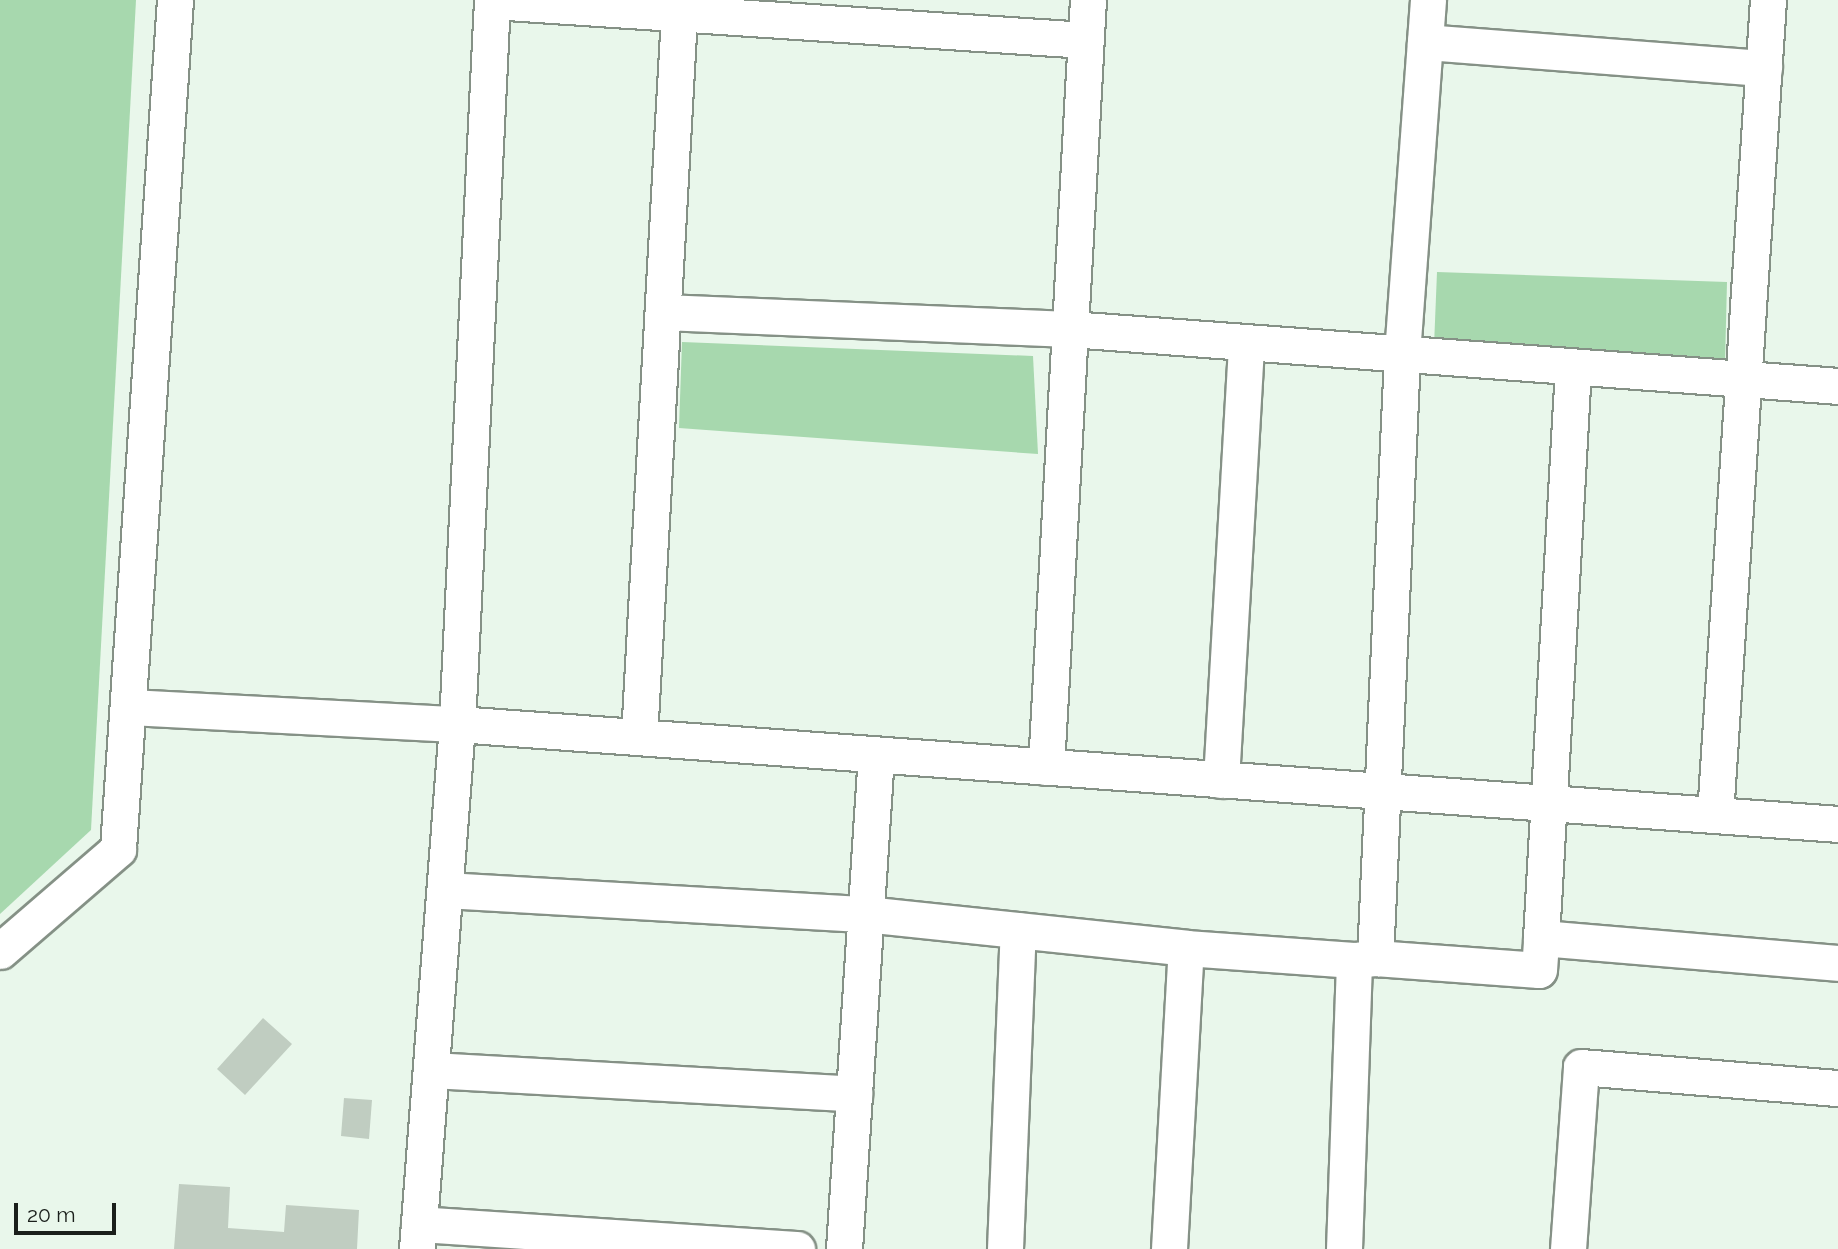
<!DOCTYPE html>
<style>
body{margin:0}
#map{position:relative;width:1838px;height:1249px;overflow:hidden;background:#e9f7eb;font-family:Raleway,sans-serif}
div>[style]{position:absolute}
.green>*{inset:0;background:#a7d8ae}
.building>*{inset:0;background:#c0cdc1}
.roads{filter:drop-shadow(2px 0 #859186) drop-shadow(-2px 0 #859186) drop-shadow(0 2px #859186) drop-shadow(0 -2px #859186)}
.minor>*{height:35px;margin:-17.5px;padding:0 17.5px;transform-origin:17.5px;border-radius:17.5px;background:#fff}
span{translate:-50% -50%;white-space:nowrap;text-align:center;line-height:1.15;-webkit-text-stroke:6px #e9f7eb;paint-order:stroke}
.scale{position:absolute;left:14px;top:1203px;width:102px;height:32px;box-sizing:border-box;border:4px solid #1a1f1b;border-top:0;padding-left:9px;font-size:21px;line-height:24px;white-space:nowrap;color:#1a1f1b;-webkit-text-stroke:5px #e9f7eb;paint-order:stroke}
</style>
<div id="map">
<div class="green">
<div style="clip-path:polygon(0 0,136px 0,91px 830px,0 914px)"></div>
<div style="clip-path:polygon(1437px 272px,1727px 282px,1725px 363px,1434px 346px)"></div>
<div style="clip-path:polygon(682px 342px,1033px 356px,1038px 454px,679px 428px)"></div>
</div>
<div class="building">
<div style="clip-path:polygon(263px 1018px,292px 1044px,245px 1095px,217px 1069px)"></div>
<div style="clip-path:polygon(344px 1098px,372px 1100px,369px 1139px,341px 1136px)"></div>
<div style="clip-path:polygon(179px 1184px,230px 1187px,228px 1228px,284px 1232px,286px 1205px,359px 1210px,357px 1249px,174px 1249px)"></div>
</div>
<div class="roads">
<div class="minor">
<div style="left:1428px;top:0;width:356px;rotate:94.2deg"></div>
<div style="left:1402px;top:355px;width:604px;rotate:92.56deg"></div>
<div style="left:1375px;top:958px;width:164px;rotate:4.2deg"></div>
<div style="left:1539px;top:970px;width:32px;rotate:-86deg"></div>
<div style="left:492px;top:1px;width:595px;rotate:3.76deg"></div>
<div style="left:1425px;top:42px;width:340px;rotate:4.4deg"></div>
<div style="left:663px;top:312px;width:407px;rotate:2.4deg"></div>
<div style="left:1070px;top:329px;width:770px;rotate:4.24deg"></div>
<div style="left:1573px;top:368px;width:571px;rotate:93.21deg"></div>
<div style="left:1541px;top:938px;width:298px;rotate:4.8deg"></div>
<div style="left:128px;top:707px;width:329px;rotate:3deg"></div>
<div style="left:457px;top:724px;width:725px;rotate:-87.23deg"></div>
<div style="left:639px;top:737px;width:724px;rotate:-86.83deg"></div>
<div style="left:1046px;top:767px;width:768px;rotate:-86.87deg"></div>
<div style="left:1221px;top:780px;width:438px;rotate:-86.7deg"></div>
<div style="left:1715px;top:815px;width:817px;rotate:-86.28deg"></div>
<div style="left:445px;top:890px;width:421px;rotate:3.3deg"></div>
<div style="left:865px;top:914px;width:323px;rotate:6deg"></div>
<div style="left:1186px;top:948px;width:168px;rotate:4.1deg"></div>
<div style="left:1354px;top:960px;width:21px;rotate:-5deg"></div>
<div style="left:0;top:951px;width:156px;rotate:-40.8deg"></div>
<div style="left:118px;top:849px;width:851px;rotate:-86.16deg"></div>
<div style="left:431px;top:1070px;width:424px;rotate:3.2deg"></div>
<div style="left:419px;top:1224px;width:379px;rotate:3.8deg"></div>
<div style="left:417px;top:1249px;width:527px;rotate:-85.64deg"></div>
<div style="left:457px;top:724px;width:1385px;rotate:4.14deg"></div>
<div style="left:844px;top:1249px;width:495px;rotate:-86.3deg"></div>
<div style="left:1005px;top:1249px;width:319px;rotate:-87.7deg"></div>
<div style="left:1169px;top:1249px;width:301px;rotate:-86.8deg"></div>
<div style="left:1344px;top:1249px;width:289px;rotate:-88deg"></div>
<div style="left:1568px;top:1249px;width:182px;rotate:-85.9deg"></div>
<div style="left:1581px;top:1067px;width:258px;rotate:4.7deg"></div>
</div>
</div>
<div class="scale">20 m</div>
</div>
